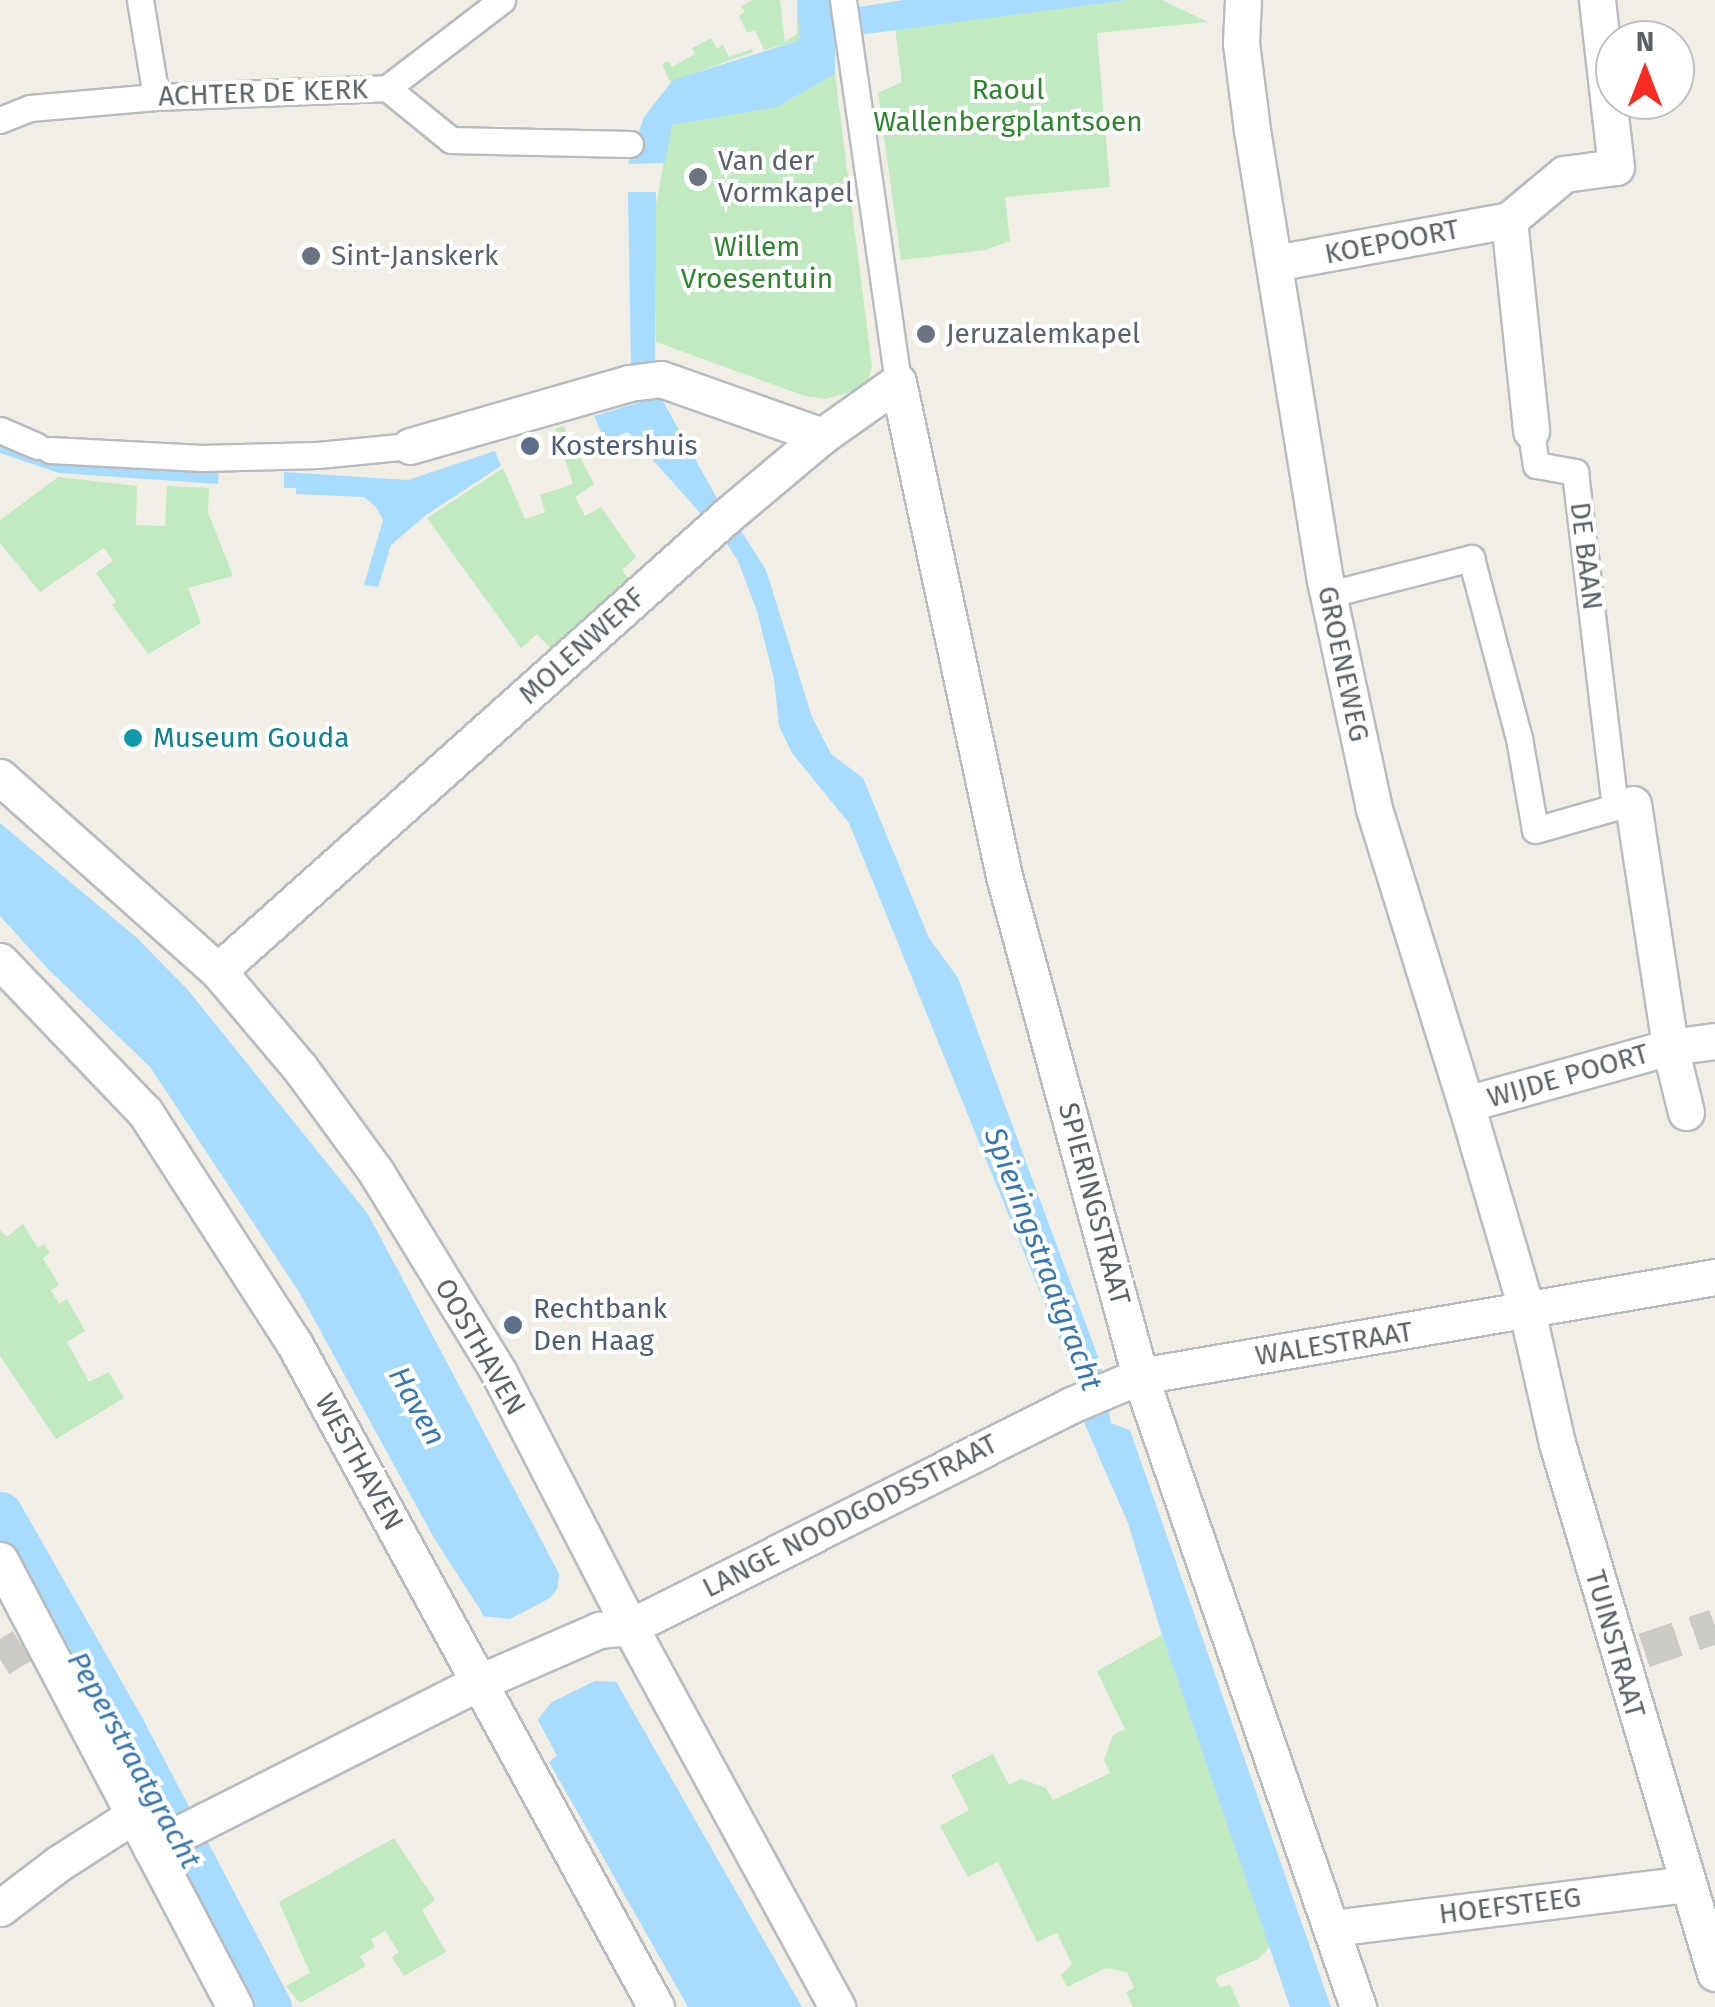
<!DOCTYPE html>
<style>
body{margin:0}
#map{position:relative;width:1715px;height:2007px;overflow:hidden;background:#f1eee5;font-family:"Fira Sans",sans-serif}
div>[style]{position:absolute}
.green>*{inset:0;background:#c1eac0}
.water>*{inset:0;background:#a7dcff}
.pier>*{inset:0;background:#f1eee5}
.canal>*{height:45px;margin:-22.5px;padding:0 22.5px;transform-origin:22.5px;border-radius:22.5px;background:#a7dcff}
.minor-tunnel>*{height:35px;margin-top:-17.5px;transform-origin:0;background:repeating-linear-gradient(90deg,#cccbc6 0 35px,transparent 0 53px)}
.roads{filter:drop-shadow(2px 0 #b8bcc0) drop-shadow(-2px 0 #b8bcc0) drop-shadow(0 2px #b8bcc0) drop-shadow(0 -2px #b8bcc0)}
.pedestrian>*{height:25px;margin:-12.5px;padding:0 12.5px;transform-origin:12.5px;border-radius:12.5px;background:#fff}
.minor>*{height:35px;margin:-17.5px;padding:0 17.5px;transform-origin:17.5px;border-radius:17.5px;background:#fff}
.dots>*{width:28px;height:28px;translate:-50% -50%;box-sizing:border-box;border:5px solid #fff;border-radius:50%}
span{translate:-50% -50%;white-space:nowrap;text-align:center;line-height:1.15;-webkit-text-stroke:8px #fff;paint-order:stroke}
.park-label{font-size:28px;color:#2d862e}
.street-label{font-size:28px;color:#5d6267}
.worship-label{font-size:28px;color:#5b616d}
.left{translate:0 -50%;text-align:left}
.service-label{font-size:28px;color:#4e5e75}
.culture-label{font-size:28px;color:#0d838f}
.water-label{font-size:30px;color:#3677b2;font-style:italic}
.north{position:absolute;left:1595px;top:20px;width:100px;height:100px;box-sizing:border-box;background:#fff;border:2px solid #bec0c2;border-radius:50%;rotate:0deg;font-size:28px;font-weight:700;line-height:40px;text-align:center;color:#5d6267}
.north::after{content:'';display:block;margin:auto;width:35px;height:45px;background:#fa2b22;clip-path:polygon(50% 0,100% 100%,50% 72%,0 100%)}
</style>
<div id="map">
<div class="green">
<div style="clip-path:polygon(753px 0,780px 0,785px 42px,797px 34px,797px 0,801px 40px,764px 50px,755px 30px,747px 33px,739px 16px,745px 12px,741px 6px)"></div>
<div style="clip-path:polygon(1128px 0,1162px 0,1208px 22px,1097px 33px,1110px 187px,1005px 197px,1010px 241px,985px 250px,901px 260px,878px 93px,902px 82px,895px 28px)"></div>
<div style="clip-path:polygon(711px 38px,717px 49px,723px 45px,729px 57px,752px 49px,753px 52px,670px 82px,662px 64px,668px 61px,672px 67px,695px 54px,692px 48px)"></div>
<div style="clip-path:polygon(835px 74px,872px 367px,869px 378px,856px 390px,826px 399px,805px 396px,656px 342px,654px 215px,671px 125px,777px 107px)"></div>
<div style="clip-path:polygon(564px 426px,576px 458px,580px 457px,594px 484px,575px 497px,585px 516px,601px 507px,636px 557px,622px 570px,628px 578px,551px 649px,537px 634px,521px 648px,427px 518px,503px 468px,525px 519px,545px 512px,540px 495px,573px 484px,555px 429px)"></div>
<div style="clip-path:polygon(58px 477px,137px 486px,136px 525px,165px 526px,167px 486px,209px 488px,208px 512px,233px 576px,188px 588px,201px 623px,148px 654px,112px 605px,116px 602px,96px 573px,113px 561px,104px 548px,40px 592px,0 543px,0 520px)"></div>
<div style="clip-path:polygon(23px 1224px,38px 1248px,44px 1244px,50px 1253px,43px 1258px,59px 1285px,51px 1290px,59px 1304px,67px 1299px,85px 1331px,67px 1342px,89px 1382px,109px 1372px,124px 1398px,56px 1439px,0 1356px,0 1230px,7px 1237px)"></div>
<div style="clip-path:polygon(1162px 1635px,1270px 1947px,1258px 1959px,1215px 1978px,1220px 1988px,1230px 1984px,1240px 2007px,1133px 2007px,1126px 1992px,1134px 1988px,1127px 1972px,1106px 1968px,1067px 1987px,1061px 1975px,1072px 1964px,1057px 1933px,1037px 1942px,998px 1862px,968px 1877px,940px 1826px,969px 1810px,951px 1775px,993px 1754px,1009px 1785px,1021px 1779px,1046px 1788px,1053px 1800px,1110px 1773px,1104px 1760px,1113px 1735px,1125px 1729px,1097px 1671px)"></div>
<div style="clip-path:polygon(394px 1838px,435px 1900px,422px 1910px,446px 1952px,404px 1976px,392px 1957px,399px 1952px,385px 1931px,371px 1939px,375px 1947px,360px 1956px,366px 1966px,300px 2003px,286px 1986px,310px 1973px,279px 1902px)"></div>
</div>
<div class="water">
<div style="clip-path:polygon(797px 0,831px 0,834px 11px,903px 0,1128px 0,835px 38px,835px 74px,777px 107px,672px 125px,665px 163px,628px 164px,644px 117px,673px 80px,800px 40px)"></div>
<div style="clip-path:polygon(628px 192px,656px 192px,655px 361px,631px 364px)"></div>
<div style="clip-path:polygon(660px 396px,719px 502px,702px 515px,628px 432px,605px 441px,594px 416px)"></div>
<div style="clip-path:polygon(0 439px,219px 467px,218px 484px,59px 473px,0 453px)"></div>
<div style="clip-path:polygon(495px 451px,501px 466px,426px 515px,391px 545px,378px 587px,364px 585px,383px 520px,376px 507px,364px 497px,296px 494px,296px 488px,284px 488px,284px 472px,408px 480px)"></div>
<div style="clip-path:polygon(740px 529px,766px 570px,812px 717px,831px 754px,863px 778px,929px 938px,958px 978px,1101px 1365px,1111px 1423px,1130px 1430px,1331px 2007px,1290px 2007px,1162px 1635px,1128px 1523px,1085px 1425px,1075px 1378px,849px 823px,792px 753px,779px 726px,774px 679px,757px 611px,738px 561px,725px 541px)"></div>
<div style="clip-path:polygon(0 823px,137px 938px,188px 990px,368px 1214px,622px 1692px,802px 2007px,688px 2007px,549px 1762px,557px 1756px,479px 1608px,434px 1538px,299px 1292px,150px 1067px,48px 969px,0 916px)"></div>
</div>
<div class="pier">
<div style="clip-path:polygon(560px 1569px,620px 1682px,595px 1681px,552px 1702px,535px 1723px,481px 1616px,510px 1619px,550px 1598px,557px 1589px)"></div>
</div>
<div class="canal">
<div style="left:0;top:1514px;width:249px;rotate:60.3deg"></div>
<div style="left:123px;top:1730px;width:313px;rotate:62.2deg"></div>
</div>
<div class="minor-tunnel">
<div style="left:1644px;top:1650px;width:75px;rotate:-18.7deg"></div>
<div style="left:0;top:1659px;width:26px;rotate:-32deg"></div>
</div>
<div class="roads">
<div class="pedestrian">
<div style="left:140px;top:0;width:98px;rotate:80.6deg"></div>
<div style="left:843px;top:0;width:386px;rotate:81.8deg"></div>
<div style="left:387px;top:88px;width:145px;rotate:-37.4deg"></div>
<div style="left:0;top:120px;width:32px;rotate:-22deg"></div>
<div style="left:30px;top:108px;width:126px;rotate:-5deg"></div>
<div style="left:156px;top:97px;width:231px;rotate:-2.2deg"></div>
<div style="left:387px;top:88px;width:82px;rotate:39.1deg"></div>
<div style="left:451px;top:140px;width:179px;rotate:1.3deg"></div>
<div style="left:0;top:430px;width:40px;rotate:23.4deg"></div>
<div style="left:1531px;top:431px;width:34px;rotate:82deg"></div>
<div style="left:1536px;top:465px;width:40px;rotate:10deg"></div>
<div style="left:1575px;top:472px;width:337px;rotate:83.2deg"></div>
<div style="left:1615px;top:807px;width:13px;rotate:-9deg"></div>
<div style="left:50px;top:450px;width:152px;rotate:3deg"></div>
<div style="left:202px;top:458px;width:116px;rotate:-1.5deg"></div>
<div style="left:318px;top:455px;width:92px;rotate:-5.6deg"></div>
<div style="left:1330px;top:594px;width:146px;rotate:-14.3deg"></div>
<div style="left:1471px;top:558px;width:186px;rotate:75.1deg"></div>
<div style="left:1519px;top:738px;width:93px;rotate:80.1deg"></div>
<div style="left:1535px;top:830px;width:83px;rotate:-16deg"></div>
</div>
<div class="minor">
<div style="left:1243px;top:0;width:43px;rotate:92.7deg"></div>
<div style="left:1241px;top:43px;width:88px;rotate:82.8deg"></div>
<div style="left:1252px;top:130px;width:456px;rotate:80.8deg"></div>
<div style="left:1325px;top:580px;width:234px;rotate:77.9deg"></div>
<div style="left:1374px;top:809px;width:309px;rotate:72.7deg"></div>
<div style="left:1466px;top:1104px;width:216px;rotate:73.6deg"></div>
<div style="left:1527px;top:1311px;width:135px;rotate:77.2deg"></div>
<div style="left:1557px;top:1443px;width:553px;rotate:73.4deg"></div>
<div style="left:1509px;top:220px;width:212px;rotate:84deg"></div>
<div style="left:1275px;top:263px;width:238px;rotate:-10.4deg"></div>
<div style="left:1509px;top:220px;width:72px;rotate:-39.9deg"></div>
<div style="left:1564px;top:174px;width:52px;rotate:-7.7deg"></div>
<div style="left:1616px;top:167px;width:168px;rotate:-96.5deg"></div>
<div style="left:410px;top:446px;width:228px;rotate:-16deg"></div>
<div style="left:629px;top:383px;width:32px;rotate:-7deg"></div>
<div style="left:661px;top:379px;width:171px;rotate:19.5deg"></div>
<div style="left:0;top:777px;width:292px;rotate:41.7deg"></div>
<div style="left:218px;top:971px;width:127px;rotate:49.8deg"></div>
<div style="left:300px;top:1068px;width:129px;rotate:53.8deg"></div>
<div style="left:376px;top:1172px;width:236px;rotate:58.5deg"></div>
<div style="left:499px;top:1373px;width:286px;rotate:62.7deg"></div>
<div style="left:630px;top:1627px;width:433px;rotate:61.4deg"></div>
<div style="left:1633px;top:804px;width:246px;rotate:81.3deg"></div>
<div style="left:1670px;top:1047px;width:45px;rotate:-7.6deg"></div>
<div style="left:0;top:961px;width:209px;rotate:46.2deg"></div>
<div style="left:145px;top:1112px;width:275px;rotate:57.2deg"></div>
<div style="left:294px;top:1343px;width:756px;rotate:61.4deg"></div>
<div style="left:218px;top:971px;width:686px;rotate:-41.81deg"></div>
<div style="left:729px;top:514px;width:121px;rotate:-40deg"></div>
<div style="left:822px;top:436px;width:93px;rotate:-35.4deg"></div>
<div style="left:898px;top:382px;width:505px;rotate:77.89deg"></div>
<div style="left:1004px;top:876px;width:518px;rotate:74.78deg"></div>
<div style="left:1140px;top:1376px;width:668px;rotate:70.94deg"></div>
<div style="left:1466px;top:1104px;width:212px;rotate:-15.6deg"></div>
<div style="left:1670px;top:1047px;width:67px;rotate:76.2deg"></div>
<div style="left:0;top:1560px;width:505px;rotate:62.27deg"></div>
<div style="left:151px;top:1848px;width:369px;rotate:-26.8deg"></div>
<div style="left:480px;top:1682px;width:130px;rotate:-23.6deg"></div>
<div style="left:599px;top:1630px;width:31px;rotate:-6deg"></div>
<div style="left:630px;top:1627px;width:494px;rotate:-26.7deg"></div>
<div style="left:1071px;top:1405px;width:75px;rotate:-22.8deg"></div>
<div style="left:1140px;top:1376px;width:583px;rotate:-9.77deg"></div>
<div style="left:0;top:1908px;width:74px;rotate:-37.3deg"></div>
<div style="left:59px;top:1863px;width:89px;rotate:-32.6deg"></div>
<div style="left:1333px;top:1928px;width:356px;rotate:-7.1deg"></div>
</div>
</div>
<div class="dots">
<div style="left:698px;top:177px;background:#6b7280"></div>
<div style="left:311px;top:256px;background:#6b7280"></div>
<div style="left:926px;top:334px;background:#6b7280"></div>
<div style="left:530px;top:446px;background:#5c6f8a"></div>
<div style="left:133px;top:738px;background:#0f9aa8"></div>
<div style="left:513px;top:1325px;background:#5c6f8a"></div>
</div>
<div class="park-label">
<span style="left:1008px;top:106px">Raoul<br>Wallenbergplantsoen</span>
<span style="left:757px;top:263px">Willem<br>Vroesentuin</span>
</div>
<div class="street-label">
<span style="left:263px;top:93px;rotate:-2deg">ACHTER DE KERK</span>
<span style="left:1392px;top:242px;rotate:-11deg">KOEPOORT</span>
<span style="left:1586px;top:556px;rotate:83deg">DE BAAN</span>
<span style="left:582px;top:646px;rotate:-42deg">MOLENWERF</span>
<span style="left:1343px;top:664px;rotate:78deg">GROENEWEG</span>
<span style="left:1568px;top:1076px;rotate:-16deg">WIJDE POORT</span>
<span style="left:1094px;top:1204px;rotate:75deg">SPIERINGSTRAAT</span>
<span style="left:1334px;top:1344px;rotate:-9deg">WALESTRAAT</span>
<span style="left:480px;top:1347px;rotate:60deg">OOSTHAVEN</span>
<span style="left:359px;top:1462px;rotate:61deg">WESTHAVEN</span>
<span style="left:850px;top:1516px;rotate:-27deg">LANGE NOODGODSSTRAAT</span>
<span style="left:1615px;top:1644px;rotate:74deg">TUINSTRAAT</span>
<span style="left:1510px;top:1906px;rotate:-7deg">HOEFSTEEG</span>
</div>
<div class="worship-label">
<span class="left" style="left:718px;top:177px">Van der<br>Vormkapel</span>
<span class="left" style="left:331px;top:256px">Sint-Janskerk</span>
<span class="left" style="left:946px;top:334px">Jeruzalemkapel</span>
</div>
<div class="service-label">
<span class="left" style="left:550px;top:446px">Kostershuis</span>
<span class="left" style="left:533px;top:1325px">Rechtbank<br>Den Haag</span>
</div>
<div class="culture-label">
<span class="left" style="left:153px;top:738px">Museum Gouda</span>
</div>
<div class="water-label">
<span style="left:1043px;top:1259px;rotate:69deg">Spieringstraatgracht</span>
<span style="left:417px;top:1406px;rotate:61deg">Haven</span>
<span style="left:134px;top:1760px;rotate:61deg">Peperstraatgracht</span>
</div>
<div class="north">N</div>
</div>
